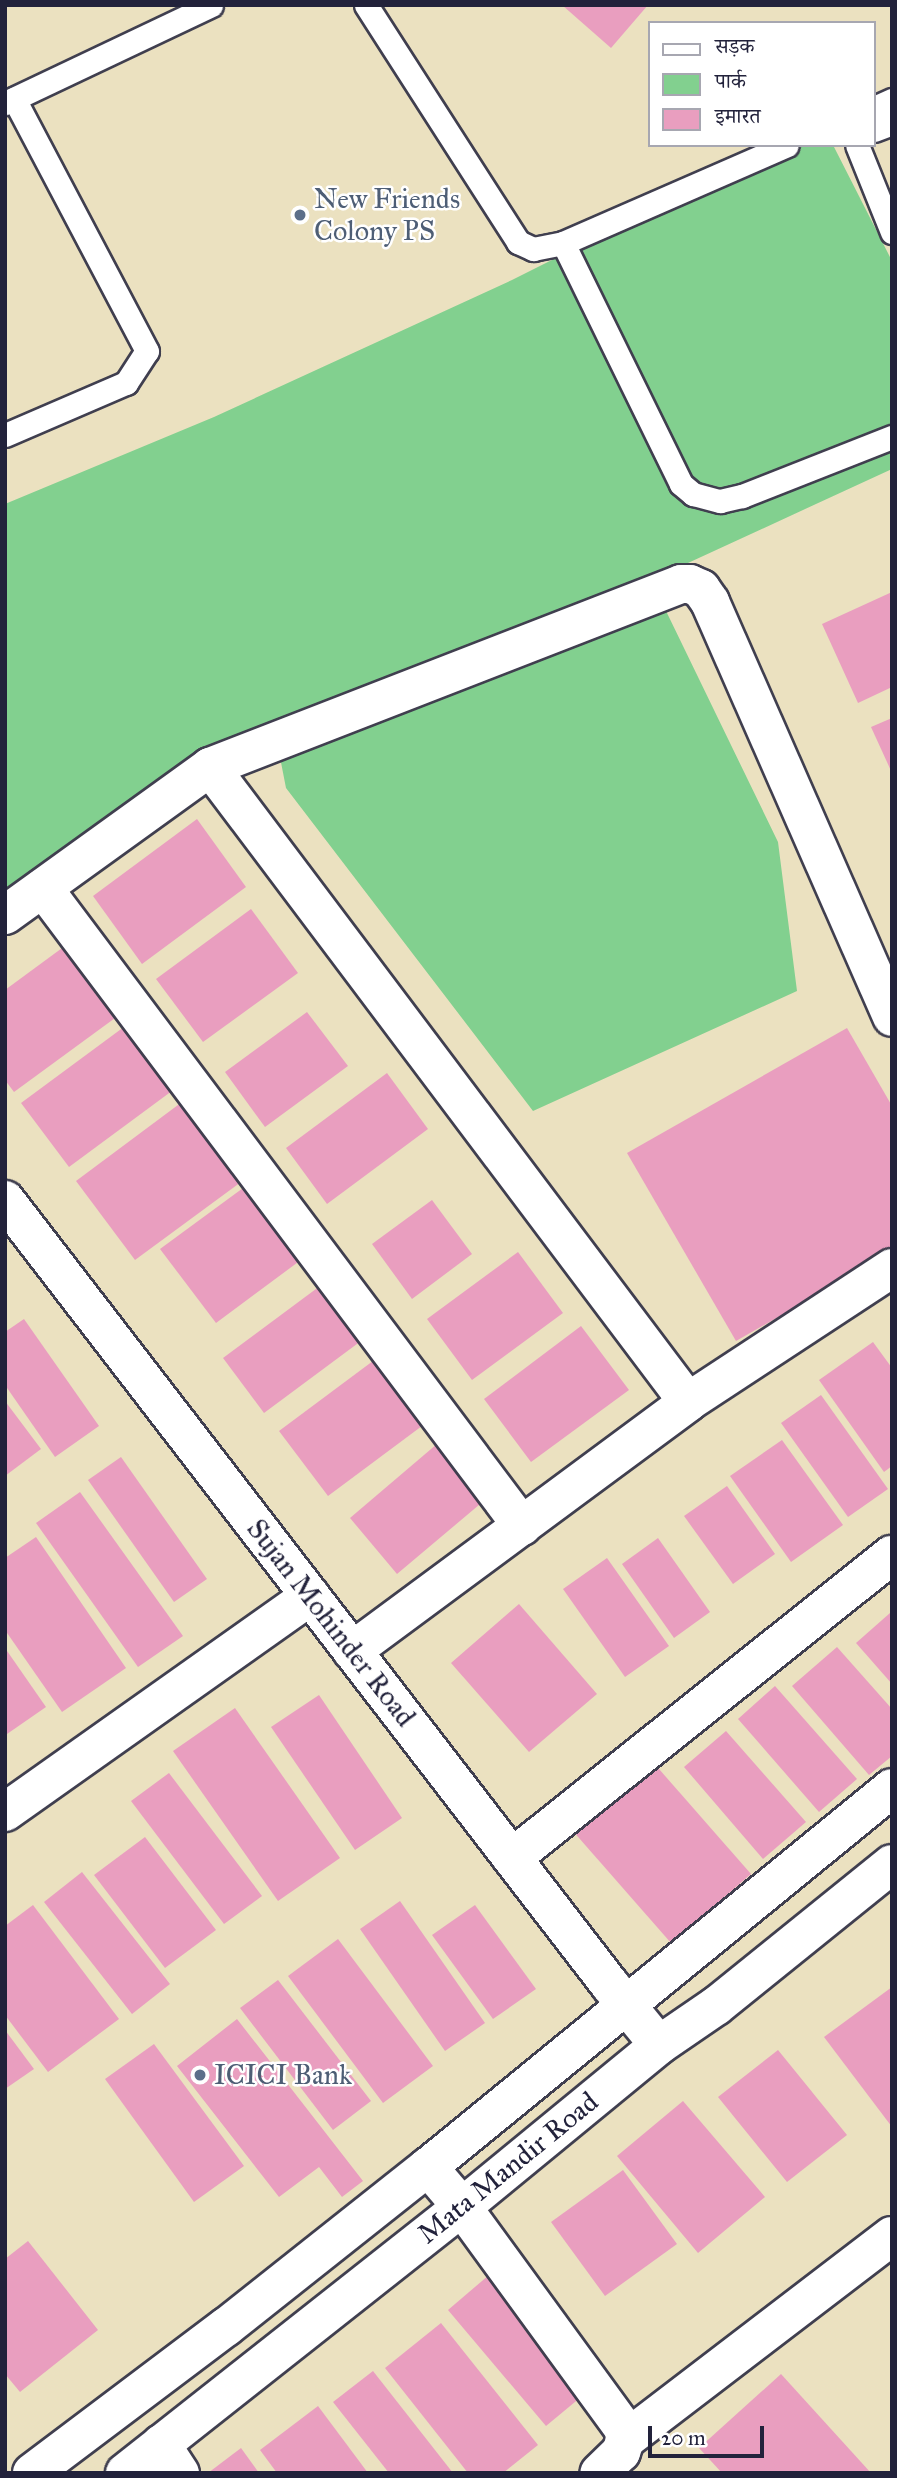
<!DOCTYPE html>
<meta charset="utf-8">
<style>
body{margin:0}
#map{position:relative;width:897px;height:2478px;overflow:hidden;background:#ebe1c0;font-family:"IM FELL Great Primer","Noto Serif Devanagari",serif}
div>[style]{position:absolute}
.green>*{inset:0;background:#82d08f}
.building>*{inset:0;background:#e99ebf}
.roads{filter:drop-shadow(2px 0 #403f4f) drop-shadow(-2px 0 #403f4f) drop-shadow(0 2px #403f4f) drop-shadow(0 -2px #403f4f)}
.service>*{height:23px;margin:-11.5px;padding:0 11.5px;transform-origin:11.5px;border-radius:11.5px;background:#fff}
.minor>*{height:38px;margin:-19px;padding:0 19px;transform-origin:19px;border-radius:19px;background:#fff}
.tertiary>*{height:38px;margin:-19px;padding:0 19px;transform-origin:19px;border-radius:19px;background:#fff}
.dots>*{width:19px;height:19px;translate:-50% -50%;box-sizing:border-box;border:4px solid #fff;border-radius:50%}
span{translate:-50% -50%;white-space:nowrap;text-align:center;line-height:1.15;-webkit-text-stroke:5px #fff;paint-order:stroke}
.service-label{font-size:28px;color:#4e5e75}
.left{translate:0 -50%;text-align:left}
.street-label{font-size:28px;color:#22223b}
.frame{position:absolute;inset:0;border:7px solid #22223b;pointer-events:none}
.legend{position:absolute;left:648px;top:21px;width:228px;height:126px;box-sizing:border-box;background:#fff;border:2px solid #a7a7b1;margin:0;padding:9px 12px;list-style:none;font-size:21px;color:#22223b}
.legend li{display:flex;align-items:center;gap:14px;height:35px}
.legend b{width:35px;border:2px solid #a7a7b1}
.scale{position:absolute;left:648px;top:2426px;width:116px;height:32px;box-sizing:border-box;border:4px solid #22223b;border-top:0;padding-left:9px;font-size:21px;line-height:24px;white-space:nowrap;color:#22223b;-webkit-text-stroke:5px #fff;paint-order:stroke}
</style>
<div id="map">
<div class="green">
<div style="clip-path:polygon(781px 145px,833px 145px,892px 261px,892px 469px,651px 580px,778px 842px,797px 991px,533px 1111px,286px 788px,278px 747px,5px 924px,5px 504px,214px 417px,512px 280px)"></div>
</div>
<div class="building">
<div style="clip-path:polygon(562px 5px,648px 5px,611px 48px)"></div>
<div style="clip-path:polygon(892px 592px,892px 687px,858px 703px,822px 624px)"></div>
<div style="clip-path:polygon(892px 718px,892px 773px,871px 727px)"></div>
<div style="clip-path:polygon(197px 819px,246px 887px,142px 964px,93px 896px)"></div>
<div style="clip-path:polygon(251px 909px,298px 973px,203px 1042px,156px 979px)"></div>
<div style="clip-path:polygon(73px 940px,126px 1010px,14px 1092px,5px 1080px,5px 990px)"></div>
<div style="clip-path:polygon(307px 1012px,348px 1066px,265px 1127px,225px 1072px)"></div>
<div style="clip-path:polygon(132px 1021px,180px 1085px,69px 1167px,21px 1103px)"></div>
<div style="clip-path:polygon(847px 1028px,892px 1106px,892px 1252px,736px 1341px,627px 1153px)"></div>
<div style="clip-path:polygon(387px 1073px,428px 1129px,327px 1204px,286px 1148px)"></div>
<div style="clip-path:polygon(182px 1102px,241px 1182px,135px 1260px,76px 1181px)"></div>
<div style="clip-path:polygon(258px 1177px,313px 1251px,216px 1323px,160px 1249px)"></div>
<div style="clip-path:polygon(432px 1200px,472px 1254px,412px 1299px,372px 1244px)"></div>
<div style="clip-path:polygon(518px 1252px,563px 1313px,472px 1380px,427px 1319px)"></div>
<div style="clip-path:polygon(324px 1283px,365px 1338px,264px 1413px,223px 1358px)"></div>
<div style="clip-path:polygon(24px 1319px,99px 1426px,55px 1457px,5px 1385px,5px 1332px)"></div>
<div style="clip-path:polygon(581px 1326px,629px 1390px,531px 1462px,484px 1399px)"></div>
<div style="clip-path:polygon(873px 1342px,892px 1368px,892px 1466px,884px 1472px,819px 1380px)"></div>
<div style="clip-path:polygon(381px 1355px,430px 1420px,328px 1496px,279px 1431px)"></div>
<div style="clip-path:polygon(821px 1395px,888px 1489px,848px 1517px,781px 1423px)"></div>
<div style="clip-path:polygon(5px 1401px,41px 1449px,5px 1476px)"></div>
<div style="clip-path:polygon(444px 1438px,492px 1494px,397px 1574px,350px 1518px)"></div>
<div style="clip-path:polygon(782px 1440px,843px 1525px,791px 1562px,730px 1476px)"></div>
<div style="clip-path:polygon(121px 1457px,207px 1579px,174px 1602px,88px 1480px)"></div>
<div style="clip-path:polygon(727px 1486px,775px 1554px,733px 1584px,684px 1516px)"></div>
<div style="clip-path:polygon(80px 1492px,183px 1636px,138px 1667px,36px 1523px)"></div>
<div style="clip-path:polygon(36px 1537px,126px 1668px,62px 1712px,5px 1630px,5px 1558px)"></div>
<div style="clip-path:polygon(658px 1538px,710px 1612px,674px 1638px,622px 1564px)"></div>
<div style="clip-path:polygon(607px 1558px,669px 1646px,625px 1677px,563px 1589px)"></div>
<div style="clip-path:polygon(519px 1604px,597px 1694px,529px 1752px,451px 1663px)"></div>
<div style="clip-path:polygon(890px 1613px,892px 1616px,892px 1684px,856px 1643px)"></div>
<div style="clip-path:polygon(837px 1647px,892px 1709px,892px 1756px,869px 1775px,792px 1686px)"></div>
<div style="clip-path:polygon(5px 1648px,46px 1707px,7px 1734px,5px 1731px)"></div>
<div style="clip-path:polygon(775px 1686px,857px 1779px,819px 1812px,738px 1719px)"></div>
<div style="clip-path:polygon(319px 1695px,402px 1818px,355px 1850px,271px 1727px)"></div>
<div style="clip-path:polygon(235px 1708px,340px 1858px,278px 1901px,173px 1751px)"></div>
<div style="clip-path:polygon(726px 1731px,806px 1822px,763px 1859px,684px 1767px)"></div>
<div style="clip-path:polygon(652px 1761px,751px 1874px,671px 1943px,572px 1830px)"></div>
<div style="clip-path:polygon(169px 1773px,262px 1896px,224px 1924px,131px 1801px)"></div>
<div style="clip-path:polygon(145px 1837px,216px 1930px,165px 1968px,94px 1875px)"></div>
<div style="clip-path:polygon(82px 1872px,170px 1984px,132px 2014px,44px 1902px)"></div>
<div style="clip-path:polygon(400px 1901px,485px 2023px,445px 2051px,360px 1929px)"></div>
<div style="clip-path:polygon(33px 1905px,119px 2019px,48px 2072px,5px 2015px,5px 1926px)"></div>
<div style="clip-path:polygon(475px 1905px,536px 1989px,493px 2019px,432px 1935px)"></div>
<div style="clip-path:polygon(338px 1939px,433px 2066px,383px 2103px,288px 1976px)"></div>
<div style="clip-path:polygon(278px 1980px,371px 2101px,333px 2130px,240px 2008px)"></div>
<div style="clip-path:polygon(892px 1987px,892px 2127px,824px 2037px)"></div>
<div style="clip-path:polygon(237px 2019px,363px 2181px,342px 2197px,319px 2167px,279px 2197px,177px 2066px)"></div>
<div style="clip-path:polygon(5px 2030px,34px 2069px,5px 2089px)"></div>
<div style="clip-path:polygon(154px 2044px,244px 2166px,194px 2202px,105px 2079px)"></div>
<div style="clip-path:polygon(778px 2050px,847px 2135px,787px 2182px,718px 2097px)"></div>
<div style="clip-path:polygon(683px 2101px,765px 2197px,698px 2253px,617px 2156px)"></div>
<div style="clip-path:polygon(623px 2170px,677px 2244px,605px 2296px,551px 2222px)"></div>
<div style="clip-path:polygon(28px 2241px,98px 2330px,20px 2392px,5px 2374px,5px 2259px)"></div>
<div style="clip-path:polygon(489px 2275px,587px 2392px,546px 2426px,448px 2310px)"></div>
<div style="clip-path:polygon(441px 2323px,538px 2445px,503px 2473px,468px 2473px,385px 2368px)"></div>
<div style="clip-path:polygon(373px 2371px,453px 2473px,389px 2473px,333px 2402px)"></div>
<div style="clip-path:polygon(781px 2374px,871px 2473px,722px 2473px,699px 2448px)"></div>
<div style="clip-path:polygon(318px 2406px,368px 2473px,277px 2473px,260px 2450px)"></div>
<div style="clip-path:polygon(241px 2448px,259px 2473px,208px 2473px)"></div>
</div>
<div class="roads">
<div class="service">
<div style="left:366px;top:5px;width:282px;rotate:57.3deg"></div>
<div style="left:518px;top:242px;width:17px;rotate:25deg"></div>
<div style="left:533px;top:249px;width:31px;rotate:-11deg"></div>
<div style="left:563px;top:243px;width:244px;rotate:-23.6deg"></div>
<div style="left:5px;top:103px;width:228px;rotate:-25.4deg"></div>
<div style="left:874px;top:108px;width:20px;rotate:-24deg"></div>
<div style="left:874px;top:130px;width:19px;rotate:-21deg"></div>
<div style="left:857px;top:145px;width:94px;rotate:68.1deg"></div>
<div style="left:563px;top:243px;width:268px;rotate:63.9deg"></div>
<div style="left:681px;top:484px;width:16px;rotate:40deg"></div>
<div style="left:693px;top:494px;width:28px;rotate:15deg"></div>
<div style="left:720px;top:501px;width:23px;rotate:-13deg"></div>
<div style="left:742px;top:496px;width:161px;rotate:-21.5deg"></div>
<div style="left:5px;top:435px;width:132px;rotate:-23.3deg"></div>
<div style="left:126px;top:383px;width:38px;rotate:-57deg"></div>
<div style="left:147px;top:351px;width:285px;rotate:-117.8deg"></div>
</div>
<div class="minor">
<div style="left:210px;top:767px;width:795px;rotate:53.03deg"></div>
<div style="left:43px;top:888px;width:798px;rotate:53.1deg"></div>
<div style="left:5px;top:915px;width:253px;rotate:-35.8deg"></div>
<div style="left:210px;top:767px;width:505px;rotate:-21.23deg"></div>
<div style="left:681px;top:584px;width:9px"></div>
<div style="left:690px;top:584px;width:12px;rotate:24deg"></div>
<div style="left:701px;top:589px;width:16px;rotate:55deg"></div>
<div style="left:710px;top:602px;width:453px;rotate:66.3deg"></div>
<div style="left:352px;top:1651px;width:418px;rotate:-36.5deg"></div>
<div style="left:688px;top:1402px;width:244px;rotate:-33.3deg"></div>
<div style="left:5px;top:1812px;width:374px;rotate:-35.3deg"></div>
<div style="left:512px;top:1858px;width:486px;rotate:-38.6deg"></div>
<div style="left:428px;top:2167px;width:52px;rotate:49.6deg"></div>
<div style="left:462px;top:2207px;width:275px;rotate:53.9deg"></div>
<div style="left:624px;top:2429px;width:11px;rotate:85deg"></div>
<div style="left:625px;top:2440px;width:13px;rotate:108deg"></div>
<div style="left:621px;top:2452px;width:30px;rotate:136deg"></div>
<div style="left:625px;top:2440px;width:336px;rotate:-37.4deg"></div>
<div style="left:161px;top:2444px;width:35px;rotate:57deg"></div>
</div>
<div class="tertiary">
<div style="left:5px;top:1200px;width:991px;rotate:52.38deg"></div>
<div style="left:610px;top:1985px;width:77px;rotate:50.8deg"></div>
<div style="left:32px;top:2473px;width:243px;rotate:-37deg"></div>
<div style="left:226px;top:2327px;width:258px;rotate:-38.4deg"></div>
<div style="left:428px;top:2167px;width:599px;rotate:-39.24deg"></div>
<div style="left:125px;top:2473px;width:429px;rotate:-38.3deg"></div>
<div style="left:462px;top:2207px;width:255px;rotate:-39.4deg"></div>
<div style="left:659px;top:2045px;width:69px;rotate:-34.4deg"></div>
<div style="left:716px;top:2006px;width:226px;rotate:-38.9deg"></div>
</div>
</div>
<div class="dots">
<div style="left:300px;top:215px;background:#5c6f8a"></div>
<div style="left:200px;top:2075px;background:#5c6f8a"></div>
</div>
<div class="service-label">
<span class="left" style="left:314px;top:215px">New Friends<br>Colony PS</span>
<span class="left" style="left:214px;top:2075px">ICICI Bank</span>
</div>
<div class="street-label">
<span style="left:331px;top:1623px;rotate:52deg">Sujan Mohinder Road</span>
<span style="left:508px;top:2168px;rotate:-39deg">Mata Mandir Road</span>
</div>
<div class="frame"></div>
<ul class="legend">
<li><b style="height:9px;background:#fff"></b>सड़क</li>
<li><b style="height:19px;background:#82d08f"></b>पार्क</li>
<li><b style="height:19px;background:#e99ebf"></b>इमारत</li>
</ul>
<div class="scale">20 m</div>
</div>
